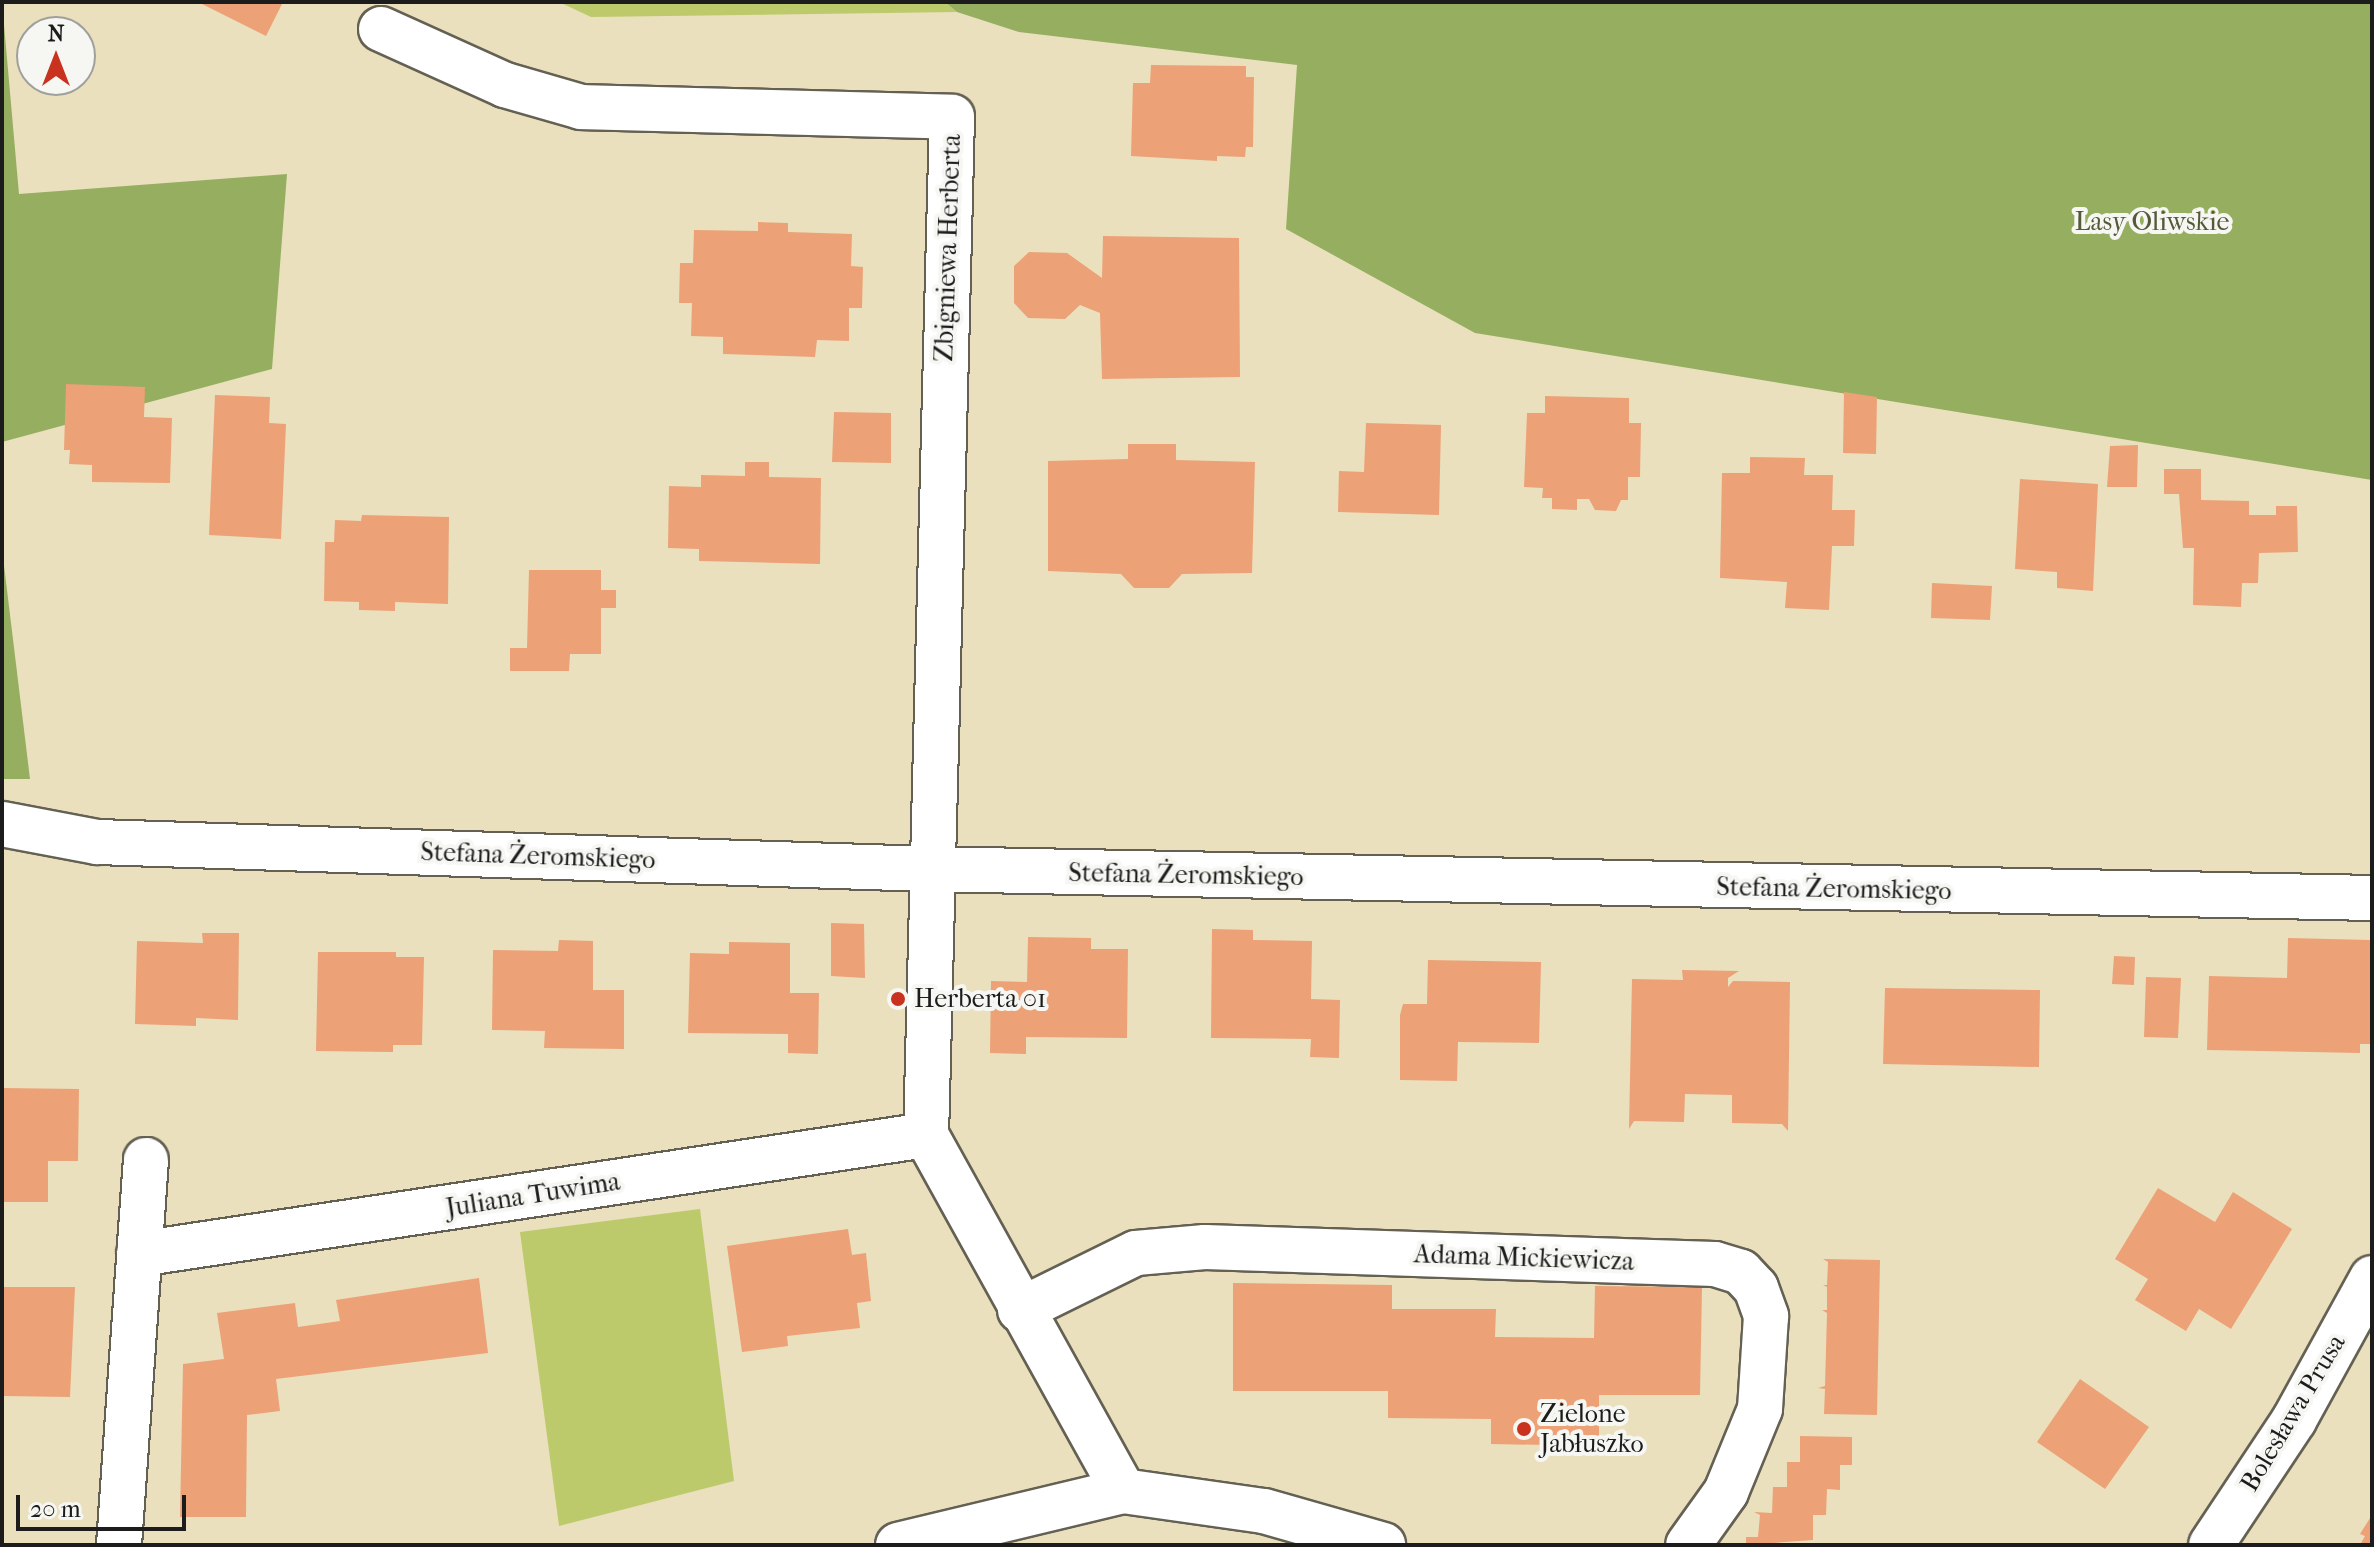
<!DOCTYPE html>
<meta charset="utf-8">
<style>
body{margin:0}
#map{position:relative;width:2374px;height:1547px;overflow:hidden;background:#eae0bd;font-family:"IM FELL French Canon",serif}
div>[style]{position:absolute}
.green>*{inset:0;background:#bdca6c}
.forest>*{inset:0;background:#96ae60}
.building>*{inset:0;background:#eca177}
.roads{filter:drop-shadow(2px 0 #646154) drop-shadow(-2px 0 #646154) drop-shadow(0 2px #646154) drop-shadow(0 -2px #646154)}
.street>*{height:44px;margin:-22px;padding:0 22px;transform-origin:22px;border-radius:22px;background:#fff}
.dots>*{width:22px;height:22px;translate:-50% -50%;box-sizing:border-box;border:4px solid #f6f6f2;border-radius:50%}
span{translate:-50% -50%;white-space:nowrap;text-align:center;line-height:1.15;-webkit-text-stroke:8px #f6f6f2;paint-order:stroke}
.park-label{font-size:26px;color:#545938}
.street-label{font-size:26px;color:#1c1c1c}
.poi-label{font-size:26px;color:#1c1c1c}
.left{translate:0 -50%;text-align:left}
.frame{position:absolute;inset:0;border:4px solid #1c1c1c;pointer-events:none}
.north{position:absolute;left:16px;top:16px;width:80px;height:80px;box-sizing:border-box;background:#f6f6f2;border:2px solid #9f9f9c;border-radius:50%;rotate:0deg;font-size:22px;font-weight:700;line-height:32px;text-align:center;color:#1c1c1c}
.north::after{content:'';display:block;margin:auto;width:28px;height:36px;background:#c8321e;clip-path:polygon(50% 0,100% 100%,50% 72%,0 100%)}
.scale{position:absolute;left:16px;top:1495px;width:170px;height:36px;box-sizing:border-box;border:4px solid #1c1c1c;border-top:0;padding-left:10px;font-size:24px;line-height:28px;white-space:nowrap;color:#1c1c1c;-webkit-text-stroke:6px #f6f6f2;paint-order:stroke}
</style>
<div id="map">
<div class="green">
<div style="clip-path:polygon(559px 2px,945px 2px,957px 12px,591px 17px)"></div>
<div style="clip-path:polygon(700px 1209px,734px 1481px,559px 1526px,520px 1232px)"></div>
</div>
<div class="forest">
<div style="clip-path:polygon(2px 2px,19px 194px,287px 174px,272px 369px,2px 442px)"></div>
<div style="clip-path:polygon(945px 2px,2372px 2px,2372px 480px,1475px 333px,1286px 229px,1297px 65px,1019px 32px,957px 12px)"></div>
<div style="clip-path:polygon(2px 549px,30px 779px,2px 779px)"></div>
</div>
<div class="building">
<div style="clip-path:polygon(198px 2px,283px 2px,266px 36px)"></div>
<div style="clip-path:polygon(1151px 65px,1246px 66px,1246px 77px,1254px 77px,1253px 147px,1246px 147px,1245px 157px,1217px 156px,1217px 161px,1131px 156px,1133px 83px,1150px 83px)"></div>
<div style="clip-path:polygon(758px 222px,788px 223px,788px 232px,852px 234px,851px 266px,863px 267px,862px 308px,849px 308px,849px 341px,817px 340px,815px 357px,723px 354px,723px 337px,691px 336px,692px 303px,679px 303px,680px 263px,693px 263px,694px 230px,758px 231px)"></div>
<div style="clip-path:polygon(1103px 236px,1239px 238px,1240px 377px,1102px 379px,1100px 313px,1080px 305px,1065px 319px,1028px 318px,1014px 303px,1014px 266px,1029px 252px,1067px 253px,1102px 278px)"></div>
<div style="clip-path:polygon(66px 384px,145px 387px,144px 417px,172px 418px,170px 483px,92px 482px,92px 465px,69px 464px,70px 450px,64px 450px)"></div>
<div style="clip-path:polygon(1844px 392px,1877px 397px,1876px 454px,1843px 453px)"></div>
<div style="clip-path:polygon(215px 395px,270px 397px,269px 423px,286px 424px,281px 539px,209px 535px)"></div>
<div style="clip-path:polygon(1545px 396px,1629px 398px,1629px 423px,1641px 423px,1640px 477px,1628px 477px,1628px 500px,1621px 500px,1616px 511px,1595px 510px,1589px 499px,1577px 499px,1577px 510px,1552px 509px,1552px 498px,1542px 498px,1543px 488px,1524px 487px,1527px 413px,1545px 413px)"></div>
<div style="clip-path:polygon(834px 412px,891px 413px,891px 463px,832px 462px)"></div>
<div style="clip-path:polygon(1366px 423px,1441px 425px,1439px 515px,1338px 512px,1339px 471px,1364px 472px)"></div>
<div style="clip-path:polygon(1128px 444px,1176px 444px,1176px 460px,1255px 462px,1252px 573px,1182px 574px,1169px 588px,1134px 588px,1121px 574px,1048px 571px,1048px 461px,1128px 459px)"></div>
<div style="clip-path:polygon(2138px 445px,2137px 487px,2107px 487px,2110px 446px)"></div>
<div style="clip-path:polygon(1750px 457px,1805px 458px,1804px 475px,1833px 475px,1832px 510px,1855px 510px,1854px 546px,1832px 546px,1829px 610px,1785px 608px,1787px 582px,1720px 578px,1722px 473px,1750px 473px)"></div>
<div style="clip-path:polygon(745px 462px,769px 462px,769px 477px,821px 478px,820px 564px,699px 561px,699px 549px,668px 548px,669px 486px,701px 487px,701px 475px,745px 476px)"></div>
<div style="clip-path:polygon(2164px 469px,2201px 469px,2201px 500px,2249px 501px,2249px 515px,2276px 515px,2276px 506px,2297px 506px,2298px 552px,2259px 553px,2258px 583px,2242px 583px,2241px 607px,2193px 605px,2194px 548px,2183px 548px,2179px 494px,2164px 494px)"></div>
<div style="clip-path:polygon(2020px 479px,2098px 484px,2093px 591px,2057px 588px,2057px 572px,2015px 569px)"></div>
<div style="clip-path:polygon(362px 515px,449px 517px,448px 604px,395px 602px,395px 611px,359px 610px,359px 602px,324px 601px,325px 542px,334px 542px,335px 520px,361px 521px)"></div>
<div style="clip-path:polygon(529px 570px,601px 570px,601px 590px,616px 590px,616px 608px,601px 608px,601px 654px,570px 654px,569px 671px,510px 671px,510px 648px,527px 648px)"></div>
<div style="clip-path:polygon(1932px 583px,1992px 586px,1990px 620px,1931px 618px)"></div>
<div style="clip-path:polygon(831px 923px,864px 924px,865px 978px,831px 976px)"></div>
<div style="clip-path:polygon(1212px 929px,1253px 930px,1253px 940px,1312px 941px,1311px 999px,1340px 1000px,1339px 1058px,1310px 1057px,1311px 1039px,1211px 1038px)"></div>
<div style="clip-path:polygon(202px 933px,239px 933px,238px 1020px,196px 1018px,196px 1026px,135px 1024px,137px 941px,203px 943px)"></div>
<div style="clip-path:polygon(1028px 937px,1091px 938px,1091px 949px,1128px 949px,1127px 1038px,1026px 1037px,1026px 1054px,990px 1053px,991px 981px,1027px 982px)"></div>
<div style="clip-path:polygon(2288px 938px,2370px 940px,2372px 1044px,2360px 1044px,2360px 1053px,2207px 1050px,2209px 976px,2287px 978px)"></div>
<div style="clip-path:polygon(559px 940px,593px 941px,593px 990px,624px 990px,624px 1049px,544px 1048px,545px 1031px,492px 1030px,493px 950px,558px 951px)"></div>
<div style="clip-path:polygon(729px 942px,790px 943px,790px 993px,819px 993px,818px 1054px,788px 1053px,788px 1034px,688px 1033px,690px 953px,729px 954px)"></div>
<div style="clip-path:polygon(318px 952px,396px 952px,396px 957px,424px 957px,422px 1045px,393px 1045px,393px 1052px,316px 1051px)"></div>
<div style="clip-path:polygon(2114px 956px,2135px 957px,2134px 985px,2112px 984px)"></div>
<div style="clip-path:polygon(1428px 960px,1541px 962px,1539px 1043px,1458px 1042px,1457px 1081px,1400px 1080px,1400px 1015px,1403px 1004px,1427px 1004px)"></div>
<div style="clip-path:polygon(1682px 970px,1739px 971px,1728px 978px,1728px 987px,1733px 981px,1790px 982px,1788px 1131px,1782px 1124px,1732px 1123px,1732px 1095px,1685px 1094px,1684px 1122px,1634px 1121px,1629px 1129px,1632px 979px,1683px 980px)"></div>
<div style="clip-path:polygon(2146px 977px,2181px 978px,2178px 1038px,2144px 1037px)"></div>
<div style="clip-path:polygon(1885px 988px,2040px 990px,2039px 1067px,1883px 1064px)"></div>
<div style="clip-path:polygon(2px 1088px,79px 1089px,78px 1161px,48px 1161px,48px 1202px,2px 1202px)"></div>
<div style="clip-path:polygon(2158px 1188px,2215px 1222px,2233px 1192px,2292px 1229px,2231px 1329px,2199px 1309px,2186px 1331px,2135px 1300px,2148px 1279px,2115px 1259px)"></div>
<div style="clip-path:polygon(848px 1229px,852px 1255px,866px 1253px,871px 1301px,857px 1303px,860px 1328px,787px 1336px,788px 1346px,742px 1352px,727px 1246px)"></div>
<div style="clip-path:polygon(1823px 1259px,1880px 1260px,1877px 1415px,1824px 1414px,1825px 1389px,1818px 1388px,1825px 1386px,1827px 1313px,1822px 1310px,1827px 1310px,1827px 1287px,1823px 1285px,1827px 1285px,1828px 1262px)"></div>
<div style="clip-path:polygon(479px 1278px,488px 1353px,276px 1379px,280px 1411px,247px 1415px,246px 1517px,180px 1517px,183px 1364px,224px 1359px,217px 1313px,295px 1303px,298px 1327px,340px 1321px,336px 1300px)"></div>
<div style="clip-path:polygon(1233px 1283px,1392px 1285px,1392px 1309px,1496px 1309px,1495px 1337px,1594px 1338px,1595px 1286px,1702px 1287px,1700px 1395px,1599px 1395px,1599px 1446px,1491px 1444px,1491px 1419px,1388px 1418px,1388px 1391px,1233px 1391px)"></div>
<div style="clip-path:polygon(2px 1287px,75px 1287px,70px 1397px,2px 1396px)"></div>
<div style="clip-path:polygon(2080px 1379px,2149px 1427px,2105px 1489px,2037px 1442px)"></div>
<div style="clip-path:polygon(1800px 1436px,1852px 1437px,1852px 1465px,1840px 1465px,1840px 1490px,1827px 1489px,1826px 1515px,1813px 1515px,1813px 1540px,1746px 1545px,1746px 1537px,1758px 1537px,1760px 1515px,1754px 1512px,1772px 1513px,1773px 1487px,1787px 1487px,1787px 1462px,1800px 1462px)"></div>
<div style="clip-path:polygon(2372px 1515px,2372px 1545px,2360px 1545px,2365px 1536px,2360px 1534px)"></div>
</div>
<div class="roads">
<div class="street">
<div style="left:381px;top:29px;width:136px;rotate:24.3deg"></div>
<div style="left:505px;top:85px;width:79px;rotate:16.1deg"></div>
<div style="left:581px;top:107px;width:371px;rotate:1.5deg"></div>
<div style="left:952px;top:117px;width:1018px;rotate:91.46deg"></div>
<div style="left:926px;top:1135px;width:407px;rotate:61deg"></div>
<div style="left:2px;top:824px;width:97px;rotate:10.7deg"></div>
<div style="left:97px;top:842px;width:832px;rotate:1.86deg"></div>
<div style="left:929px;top:869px;width:1443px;rotate:1.15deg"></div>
<div style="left:139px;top:1254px;width:796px;rotate:-8.6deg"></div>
<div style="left:1020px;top:1310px;width:129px;rotate:-26.2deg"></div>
<div style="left:1136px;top:1253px;width:69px;rotate:-5deg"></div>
<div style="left:1205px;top:1247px;width:510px;rotate:1.91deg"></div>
<div style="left:1715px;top:1264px;width:27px;rotate:17deg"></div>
<div style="left:1741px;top:1272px;width:22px;rotate:47deg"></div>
<div style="left:1756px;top:1288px;width:30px;rotate:70deg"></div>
<div style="left:1766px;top:1316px;width:93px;rotate:93.7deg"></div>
<div style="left:1760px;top:1409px;width:90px;rotate:112.3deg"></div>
<div style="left:1726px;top:1492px;width:65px;rotate:125.6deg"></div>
<div style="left:119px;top:1545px;width:386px;rotate:-86deg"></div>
<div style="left:898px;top:1545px;width:231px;rotate:-13.5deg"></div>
<div style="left:1123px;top:1491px;width:142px;rotate:8.1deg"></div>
<div style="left:1264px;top:1511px;width:124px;rotate:15.9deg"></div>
<div style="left:2211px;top:1545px;width:150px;rotate:-56.4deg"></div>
<div style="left:2294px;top:1420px;width:162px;rotate:-61.2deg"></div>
</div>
</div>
<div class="dots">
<div style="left:898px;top:999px;background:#c8321e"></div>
<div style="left:1524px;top:1429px;background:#c8321e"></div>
</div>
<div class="park-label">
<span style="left:2152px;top:222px">Lasy Oliwskie</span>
</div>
<div class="street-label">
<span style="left:948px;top:248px;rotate:-88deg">Zbigniewa Herberta</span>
<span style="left:538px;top:856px;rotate:2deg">Stefana Żeromskiego</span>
<span style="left:1186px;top:875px;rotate:1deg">Stefana Żeromskiego</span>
<span style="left:1834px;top:889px;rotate:1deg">Stefana Żeromskiego</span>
<span style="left:533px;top:1195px;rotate:-9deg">Juliana Tuwima</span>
<span style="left:1524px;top:1258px;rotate:2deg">Adama Mickiewicza</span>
<span style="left:2293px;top:1413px;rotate:-59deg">Bolesława Prusa</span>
</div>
<div class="poi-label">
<span class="left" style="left:914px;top:999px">Herberta 01</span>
<span class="left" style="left:1540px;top:1429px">Zielone<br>Jabłuszko</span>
</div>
<div class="frame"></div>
<div class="north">N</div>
<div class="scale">20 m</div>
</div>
